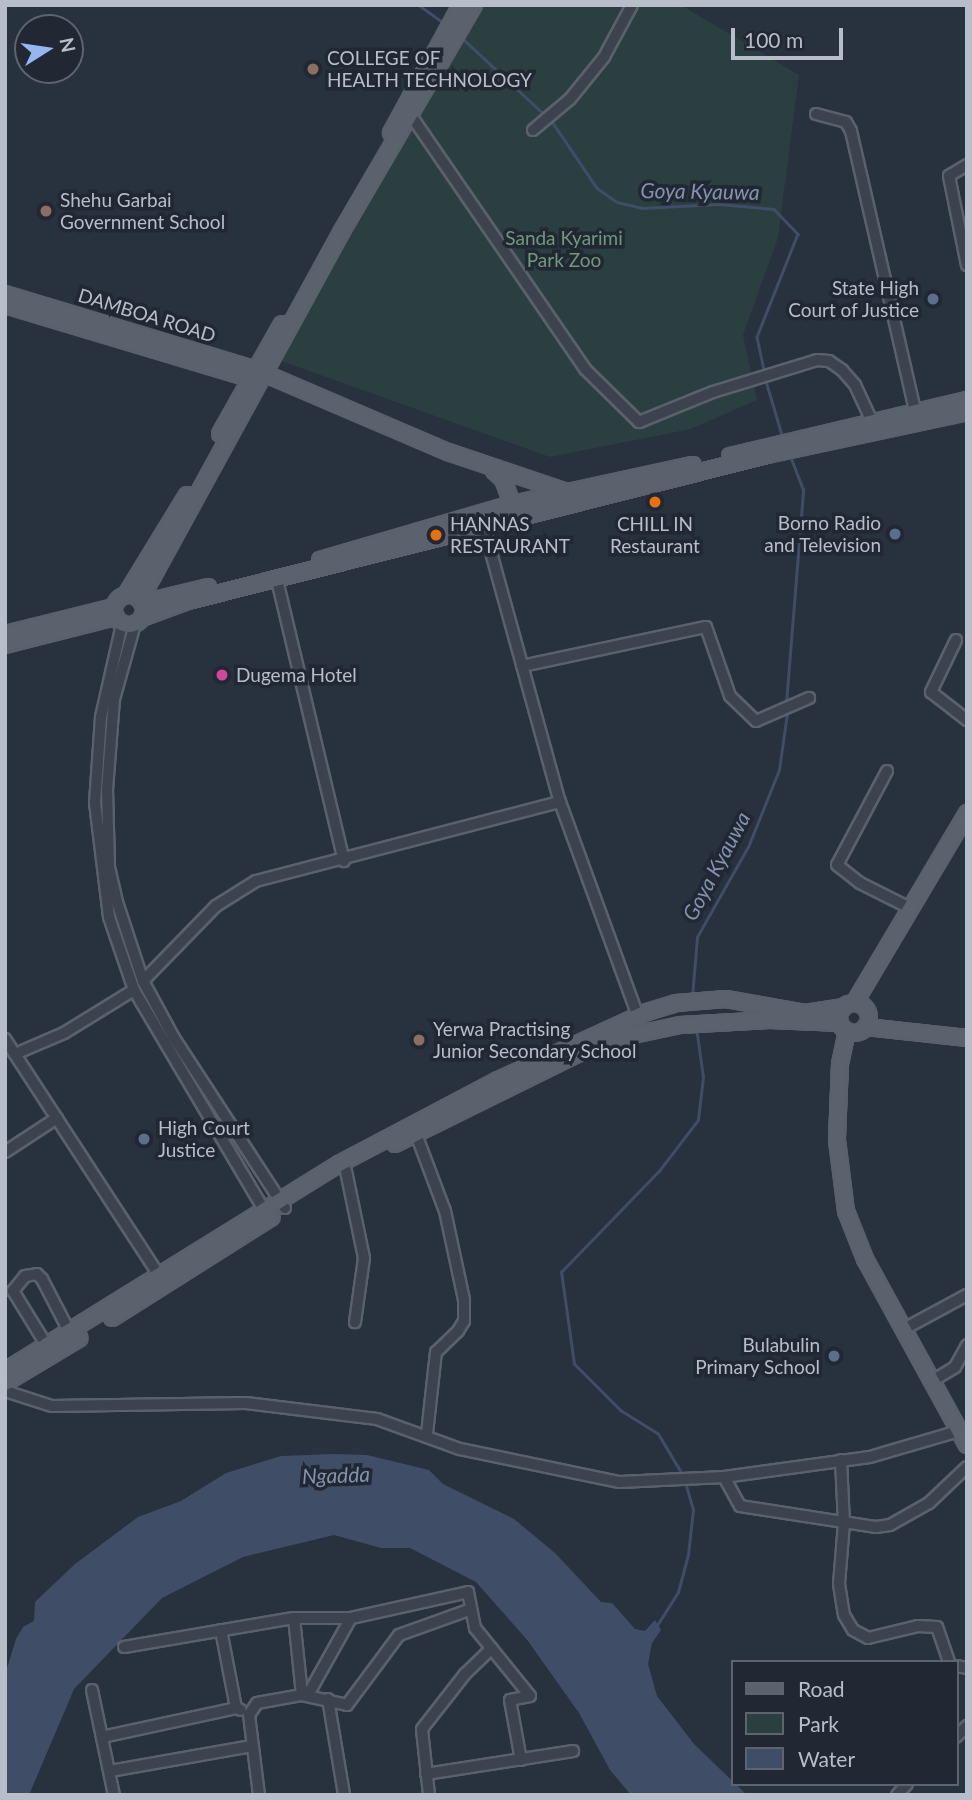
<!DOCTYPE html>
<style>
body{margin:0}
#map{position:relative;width:972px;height:1800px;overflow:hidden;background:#28313e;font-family:Lato,sans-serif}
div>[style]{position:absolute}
.green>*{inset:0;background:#2b3e40}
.water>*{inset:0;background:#404d66}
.stream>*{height:2.5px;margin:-1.25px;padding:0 1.25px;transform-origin:1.25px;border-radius:1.25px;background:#404d66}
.roads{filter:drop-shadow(2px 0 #5a616c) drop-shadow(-2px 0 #5a616c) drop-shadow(0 2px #5a616c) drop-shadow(0 -2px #5a616c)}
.minor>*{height:10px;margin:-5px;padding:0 5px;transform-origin:5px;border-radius:5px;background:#3c434f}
.major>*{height:14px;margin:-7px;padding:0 7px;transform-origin:7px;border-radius:7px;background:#5a626e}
.major>.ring{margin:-7px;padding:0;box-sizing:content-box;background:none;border:14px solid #5a626e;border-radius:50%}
.dots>*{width:19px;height:19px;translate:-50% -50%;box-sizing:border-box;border:4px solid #212834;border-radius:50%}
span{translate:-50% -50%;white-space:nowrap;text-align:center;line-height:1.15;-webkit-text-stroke:7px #212834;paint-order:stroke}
.poi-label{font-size:19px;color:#b8bec9}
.left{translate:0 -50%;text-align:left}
.right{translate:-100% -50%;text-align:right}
.park-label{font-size:19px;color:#72987c}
.street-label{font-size:19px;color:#b8bec9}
.water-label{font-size:21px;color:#8393ae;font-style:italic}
.frame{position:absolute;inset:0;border:7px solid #b8bec9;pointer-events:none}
.legend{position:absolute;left:731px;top:1660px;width:228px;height:126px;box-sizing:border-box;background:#212834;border:2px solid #5d6470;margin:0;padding:9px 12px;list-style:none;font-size:21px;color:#b8bec9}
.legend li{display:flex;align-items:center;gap:14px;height:35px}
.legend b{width:35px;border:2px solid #5d6470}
.north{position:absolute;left:14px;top:14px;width:70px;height:70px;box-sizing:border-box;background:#212834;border:2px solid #5d6470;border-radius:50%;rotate:78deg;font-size:19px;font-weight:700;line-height:28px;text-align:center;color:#b8bec9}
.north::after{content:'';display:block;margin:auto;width:24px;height:32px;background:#97b6ef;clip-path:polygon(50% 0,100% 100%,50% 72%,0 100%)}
.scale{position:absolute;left:731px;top:28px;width:112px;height:32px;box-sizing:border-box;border:4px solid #b8bec9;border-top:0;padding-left:9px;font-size:21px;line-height:24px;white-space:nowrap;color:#b8bec9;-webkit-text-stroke:5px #212834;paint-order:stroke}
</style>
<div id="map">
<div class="green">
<div style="clip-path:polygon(477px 5px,681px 5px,799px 75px,778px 238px,743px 335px,757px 400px,691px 429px,550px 457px,273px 358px)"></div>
</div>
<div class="water">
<div style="clip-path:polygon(334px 1454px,367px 1455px,429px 1470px,443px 1484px,514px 1519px,555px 1553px,601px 1602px,612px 1603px,635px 1629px,645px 1631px,655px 1620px,661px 1630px,652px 1643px,648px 1664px,657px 1696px,694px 1744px,747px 1795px,631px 1795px,610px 1770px,579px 1713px,528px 1641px,476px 1582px,410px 1548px,381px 1548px,334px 1535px,243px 1557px,162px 1598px,74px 1689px,29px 1795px,5px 1795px,5px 1675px,16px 1639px,23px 1627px,34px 1621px,35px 1602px,75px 1564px,138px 1517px,181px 1501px,226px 1473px,281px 1456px)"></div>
</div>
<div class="stream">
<div style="left:419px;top:5px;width:32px;rotate:36deg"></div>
<div style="left:461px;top:37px;width:116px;rotate:42.9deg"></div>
<div style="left:551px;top:120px;width:82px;rotate:55.9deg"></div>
<div style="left:597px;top:188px;width:24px;rotate:35deg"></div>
<div style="left:617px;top:202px;width:26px;rotate:13deg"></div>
<div style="left:642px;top:208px;width:76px;rotate:-3deg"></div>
<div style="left:718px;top:204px;width:56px;rotate:5.1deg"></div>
<div style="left:774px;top:209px;width:35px;rotate:46deg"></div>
<div style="left:798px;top:234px;width:111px;rotate:111.7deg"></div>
<div style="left:757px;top:337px;width:38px;rotate:78deg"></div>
<div style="left:766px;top:381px;width:59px;rotate:73.4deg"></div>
<div style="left:786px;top:703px;width:214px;rotate:-85.4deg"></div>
<div style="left:803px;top:490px;width:39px;rotate:-111deg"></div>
<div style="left:692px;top:997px;width:60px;rotate:-85.2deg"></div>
<div style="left:697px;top:937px;width:103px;rotate:-60.5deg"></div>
<div style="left:748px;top:847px;width:83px;rotate:-68.1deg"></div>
<div style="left:779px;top:770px;width:58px;rotate:-82deg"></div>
<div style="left:683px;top:1476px;width:49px;rotate:-120.8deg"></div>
<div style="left:658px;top:1434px;width:44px;rotate:-148.1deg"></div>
<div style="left:621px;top:1411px;width:66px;rotate:-135deg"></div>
<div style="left:574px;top:1364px;width:93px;rotate:-98deg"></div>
<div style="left:561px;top:1272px;width:141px;rotate:-45.9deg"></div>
<div style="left:659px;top:1171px;width:64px;rotate:-52.6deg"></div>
<div style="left:698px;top:1120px;width:43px;rotate:-83.4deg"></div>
<div style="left:703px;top:1077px;width:49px;rotate:-98.1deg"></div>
<div style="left:656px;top:1627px;width:41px;rotate:-57.8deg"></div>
<div style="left:678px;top:1592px;width:38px;rotate:-75deg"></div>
<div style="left:688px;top:1555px;width:45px;rotate:-83.7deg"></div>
<div style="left:693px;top:1510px;width:29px;rotate:-106deg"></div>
</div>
<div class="roads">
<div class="minor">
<div style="left:816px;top:114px;width:31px;rotate:15deg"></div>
<div style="left:846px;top:122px;width:10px;rotate:61deg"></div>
<div style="left:851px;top:131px;width:286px;rotate:77.1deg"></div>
<div style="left:412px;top:117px;width:306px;rotate:55.5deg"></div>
<div style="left:585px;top:369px;width:76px;rotate:44.5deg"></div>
<div style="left:639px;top:422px;width:80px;rotate:-22.1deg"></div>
<div style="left:713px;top:392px;width:109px;rotate:-17.1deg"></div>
<div style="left:817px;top:360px;width:12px;rotate:5deg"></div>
<div style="left:829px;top:361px;width:16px;rotate:35deg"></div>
<div style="left:842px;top:370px;width:20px;rotate:49deg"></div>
<div style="left:855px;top:385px;width:40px;rotate:65deg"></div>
<div style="left:533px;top:130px;width:48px;rotate:-40deg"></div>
<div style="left:570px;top:99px;width:54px;rotate:-51deg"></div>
<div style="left:604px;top:57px;width:59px;rotate:-61.7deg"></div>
<div style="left:967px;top:165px;width:21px;rotate:149deg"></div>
<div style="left:949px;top:176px;width:91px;rotate:78.6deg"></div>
<div style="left:484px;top:527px;width:285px;rotate:74.6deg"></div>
<div style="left:560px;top:802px;width:228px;rotate:70deg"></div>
<div style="left:277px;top:580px;width:289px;rotate:76.6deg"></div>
<div style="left:122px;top:624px;width:95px;rotate:102.7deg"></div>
<div style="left:101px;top:717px;width:86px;rotate:94deg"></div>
<div style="left:95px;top:803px;width:115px;rotate:83deg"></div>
<div style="left:109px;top:917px;width:77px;rotate:71.1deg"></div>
<div style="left:134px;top:990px;width:264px;rotate:59.4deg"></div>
<div style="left:135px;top:624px;width:78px;rotate:105.6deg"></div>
<div style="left:114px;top:699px;width:90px;rotate:94.4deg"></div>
<div style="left:107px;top:789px;width:78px;rotate:88.5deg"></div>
<div style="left:109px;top:867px;width:39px;rotate:77deg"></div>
<div style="left:118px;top:905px;width:80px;rotate:71.8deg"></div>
<div style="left:143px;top:981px;width:65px;rotate:61.5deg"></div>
<div style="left:174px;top:1038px;width:203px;rotate:56.9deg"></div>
<div style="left:956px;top:640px;width:58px;rotate:115.7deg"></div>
<div style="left:931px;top:692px;width:46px;rotate:37.9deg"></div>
<div style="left:522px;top:666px;width:188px;rotate:-12deg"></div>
<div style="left:706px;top:627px;width:73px;rotate:70.8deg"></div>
<div style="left:730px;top:696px;width:36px;rotate:44deg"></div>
<div style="left:756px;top:721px;width:58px;rotate:-23.5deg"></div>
<div style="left:887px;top:771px;width:106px;rotate:118deg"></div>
<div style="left:837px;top:865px;width:29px;rotate:38deg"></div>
<div style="left:860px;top:883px;width:58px;rotate:26.6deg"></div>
<div style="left:143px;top:981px;width:105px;rotate:-45.8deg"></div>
<div style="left:216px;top:906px;width:47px;rotate:-32deg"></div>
<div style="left:256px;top:881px;width:314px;rotate:-14.6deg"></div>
<div style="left:5px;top:1039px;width:284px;rotate:56.9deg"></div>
<div style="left:15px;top:1054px;width:53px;rotate:-23.2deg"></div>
<div style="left:64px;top:1033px;width:82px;rotate:-31.6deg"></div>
<div style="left:416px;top:1134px;width:82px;rotate:69.4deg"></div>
<div style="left:445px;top:1211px;width:91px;rotate:77.9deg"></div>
<div style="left:464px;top:1300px;width:21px;rotate:90deg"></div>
<div style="left:464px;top:1321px;width:12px;rotate:121deg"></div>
<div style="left:458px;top:1331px;width:30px;rotate:136deg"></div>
<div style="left:436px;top:1352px;width:82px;rotate:96.3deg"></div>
<div style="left:5px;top:1152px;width:62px;rotate:-33.2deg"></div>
<div style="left:346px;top:1171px;width:89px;rotate:78.3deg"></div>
<div style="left:364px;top:1258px;width:65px;rotate:98deg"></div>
<div style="left:904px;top:1329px;width:72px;rotate:-28.4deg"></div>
<div style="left:47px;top:1346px;width:65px;rotate:-121.7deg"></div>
<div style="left:13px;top:1291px;width:19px;rotate:-51deg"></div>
<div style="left:25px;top:1276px;width:12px;rotate:-9deg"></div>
<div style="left:37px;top:1274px;width:7px;rotate:45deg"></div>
<div style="left:42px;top:1279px;width:61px;rotate:62.6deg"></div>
<div style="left:932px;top:1381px;width:27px;rotate:-31deg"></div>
<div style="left:955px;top:1367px;width:25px;rotate:-61deg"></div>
<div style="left:5px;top:1391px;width:49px;rotate:17.7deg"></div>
<div style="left:52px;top:1406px;width:194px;rotate:-0.9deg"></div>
<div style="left:246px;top:1403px;width:132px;rotate:7deg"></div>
<div style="left:377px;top:1419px;width:88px;rotate:19.9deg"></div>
<div style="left:460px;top:1449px;width:163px;rotate:11.7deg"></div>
<div style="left:620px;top:1482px;width:104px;rotate:-2.8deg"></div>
<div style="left:724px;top:1477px;width:147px;rotate:-7.8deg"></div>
<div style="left:870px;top:1457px;width:93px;rotate:-16.3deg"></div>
<div style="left:841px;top:1460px;width:63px;rotate:87.3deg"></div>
<div style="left:844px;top:1523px;width:61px;rotate:94.7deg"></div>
<div style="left:839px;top:1584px;width:31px;rotate:81deg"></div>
<div style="left:844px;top:1615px;width:17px;rotate:59deg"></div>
<div style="left:853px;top:1630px;width:17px;rotate:28deg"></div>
<div style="left:868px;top:1638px;width:51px;rotate:-13.5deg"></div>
<div style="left:918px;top:1626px;width:19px;rotate:3deg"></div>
<div style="left:937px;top:1627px;width:37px;rotate:71deg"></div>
<div style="left:724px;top:1477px;width:33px;rotate:61deg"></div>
<div style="left:740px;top:1506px;width:138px;rotate:8.8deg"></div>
<div style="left:876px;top:1527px;width:14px;rotate:-8deg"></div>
<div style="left:890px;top:1525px;width:45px;rotate:-29.4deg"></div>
<div style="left:929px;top:1503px;width:52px;rotate:-43.5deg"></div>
<div style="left:221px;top:1630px;width:79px;rotate:79.1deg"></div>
<div style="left:236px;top:1708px;width:5px;rotate:22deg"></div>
<div style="left:124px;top:1647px;width:172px;rotate:-9.7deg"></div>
<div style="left:294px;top:1618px;width:57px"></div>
<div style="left:351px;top:1618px;width:120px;rotate:-12.5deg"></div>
<div style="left:468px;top:1592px;width:37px;rotate:79deg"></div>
<div style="left:475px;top:1628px;width:87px;rotate:51deg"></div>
<div style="left:530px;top:1696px;width:20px;rotate:169deg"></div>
<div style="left:510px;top:1700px;width:61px;rotate:79.6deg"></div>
<div style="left:956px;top:1666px;width:11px;rotate:10deg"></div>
<div style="left:92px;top:1690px;width:107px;rotate:78.2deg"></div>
<div style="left:309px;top:1693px;width:86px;rotate:-60.8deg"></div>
<div style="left:302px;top:1695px;width:46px;rotate:12.5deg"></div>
<div style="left:347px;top:1705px;width:87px;rotate:-53.4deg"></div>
<div style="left:399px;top:1635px;width:74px;rotate:-19.7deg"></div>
<div style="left:328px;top:1699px;width:97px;rotate:80.5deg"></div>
<div style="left:102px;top:1737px;width:137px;rotate:-12.2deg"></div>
<div style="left:956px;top:1737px;width:16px;rotate:-45deg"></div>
<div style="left:110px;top:1771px;width:144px;rotate:-10deg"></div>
<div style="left:426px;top:1774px;width:149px;rotate:-8.9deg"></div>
<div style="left:259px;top:1795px;width:81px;rotate:-97.1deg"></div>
<div style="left:249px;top:1715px;width:14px;rotate:-56deg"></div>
<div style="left:257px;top:1703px;width:46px;rotate:-10.1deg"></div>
<div style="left:302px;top:1695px;width:77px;rotate:-95.9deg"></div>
<div style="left:429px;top:1795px;width:66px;rotate:-96.1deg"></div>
<div style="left:422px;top:1729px;width:70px;rotate:-52deg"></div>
<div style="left:465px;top:1674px;width:37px;rotate:-44deg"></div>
<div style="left:897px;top:1795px;width:15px;rotate:-48deg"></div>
</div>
<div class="major">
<div style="left:391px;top:133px;width:146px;rotate:-61.3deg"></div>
<div style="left:5px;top:294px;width:260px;rotate:16.8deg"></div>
<div style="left:254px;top:369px;width:211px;rotate:23.2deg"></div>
<div style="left:448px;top:452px;width:122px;rotate:18.6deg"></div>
<div style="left:5px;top:305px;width:264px;rotate:16.7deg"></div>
<div style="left:220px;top:434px;width:126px;rotate:-60.6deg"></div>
<div style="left:730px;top:456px;width:244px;rotate:-13.3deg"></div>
<div style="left:494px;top:471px;width:12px;rotate:42deg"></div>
<div style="left:503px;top:479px;width:27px;rotate:70deg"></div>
<div style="left:320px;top:560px;width:200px;rotate:-16.3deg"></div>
<div style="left:512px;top:504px;width:185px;rotate:-12.2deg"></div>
<div class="ring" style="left:114px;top:595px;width:16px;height:16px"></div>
<div style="left:126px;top:595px;width:117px;rotate:-58.6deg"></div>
<div style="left:140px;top:600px;width:421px;rotate:-61.3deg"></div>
<div style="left:342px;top:231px;width:262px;rotate:-59.7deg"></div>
<div style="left:142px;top:603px;width:68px;rotate:-13.6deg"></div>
<div style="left:142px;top:618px;width:49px;rotate:-20.3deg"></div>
<div style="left:188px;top:601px;width:597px;rotate:-14.15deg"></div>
<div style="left:767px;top:455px;width:205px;rotate:-12.1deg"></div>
<div style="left:5px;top:634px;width:112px;rotate:-13.9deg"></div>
<div style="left:5px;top:645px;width:114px;rotate:-14.2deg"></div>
<div style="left:855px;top:1002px;width:220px;rotate:-59.3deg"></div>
<div class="ring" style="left:839px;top:1003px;width:16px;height:16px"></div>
<div style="left:866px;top:1027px;width:102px;rotate:6.2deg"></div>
<div style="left:847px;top:1031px;width:34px;rotate:102deg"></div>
<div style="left:840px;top:1064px;width:76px;rotate:92.3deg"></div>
<div style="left:837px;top:1140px;width:72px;rotate:82.8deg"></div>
<div style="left:846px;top:1211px;width:52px;rotate:68.4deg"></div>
<div style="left:865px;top:1259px;width:212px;rotate:61.3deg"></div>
<div style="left:605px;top:1041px;width:77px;rotate:-12deg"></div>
<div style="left:680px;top:1025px;width:90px;rotate:-3.2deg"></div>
<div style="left:770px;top:1020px;width:70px;rotate:2.5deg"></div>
<div style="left:395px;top:1144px;width:214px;rotate:-26.3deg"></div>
<div style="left:112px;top:1318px;width:189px;rotate:-32.3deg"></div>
<div style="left:5px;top:1371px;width:393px;rotate:-31.8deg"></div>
<div style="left:339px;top:1164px;width:180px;rotate:-27.8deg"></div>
<div style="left:498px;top:1080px;width:164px;rotate:-24.5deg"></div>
<div style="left:647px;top:1012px;width:30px;rotate:-17deg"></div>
<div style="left:676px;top:1003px;width:50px;rotate:-4.6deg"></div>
<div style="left:726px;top:999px;width:80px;rotate:10deg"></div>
<div style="left:805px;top:1013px;width:38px;rotate:-9deg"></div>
<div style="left:5px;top:1383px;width:87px;rotate:-31deg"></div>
</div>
</div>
<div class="dots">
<div style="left:313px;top:69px;background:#8d6e63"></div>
<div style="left:46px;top:211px;background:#8d6e63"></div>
<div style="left:933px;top:299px;background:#5c6f8a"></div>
<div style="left:655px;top:502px;background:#e8710a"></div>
<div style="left:895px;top:534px;background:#5c6f8a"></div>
<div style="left:436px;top:535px;background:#e8710a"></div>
<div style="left:222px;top:675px;background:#d1479c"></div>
<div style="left:419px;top:1040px;background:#8d6e63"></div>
<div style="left:144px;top:1139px;background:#5c6f8a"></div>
<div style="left:834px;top:1356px;background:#5c6f8a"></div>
</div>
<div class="poi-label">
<span class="left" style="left:327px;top:69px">COLLEGE OF<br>HEALTH TECHNOLOGY</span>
<span class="left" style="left:60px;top:211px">Shehu Garbai<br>Government School</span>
<span class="right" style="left:919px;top:299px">State High<br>Court of Justice</span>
<span class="right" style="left:881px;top:534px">Borno Radio<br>and Television</span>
<span class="left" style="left:450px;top:535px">HANNAS<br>RESTAURANT</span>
<span style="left:655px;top:535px">CHILL IN<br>Restaurant</span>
<span class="left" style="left:236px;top:675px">Dugema Hotel</span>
<span class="left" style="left:433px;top:1040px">Yerwa Practising<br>Junior Secondary School</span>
<span class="left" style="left:158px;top:1139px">High Court<br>Justice</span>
<span class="right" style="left:820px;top:1356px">Bulabulin<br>Primary School</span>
</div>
<div class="park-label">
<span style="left:564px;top:249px">Sanda Kyarimi<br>Park Zoo</span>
</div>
<div class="street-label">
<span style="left:147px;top:315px;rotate:17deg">DAMBOA ROAD</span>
</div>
<div class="water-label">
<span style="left:700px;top:191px;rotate:1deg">Goya Kyauwa</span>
<span style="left:716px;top:866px;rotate:-62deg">Goya Kyauwa</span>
<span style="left:336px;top:1475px;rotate:-2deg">Ngadda</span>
</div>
<div class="frame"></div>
<ul class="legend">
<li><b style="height:9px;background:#5a626e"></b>Road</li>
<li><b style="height:19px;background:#2b3e40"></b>Park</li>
<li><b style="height:19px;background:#404d66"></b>Water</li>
</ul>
<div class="north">N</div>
<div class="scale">100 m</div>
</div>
